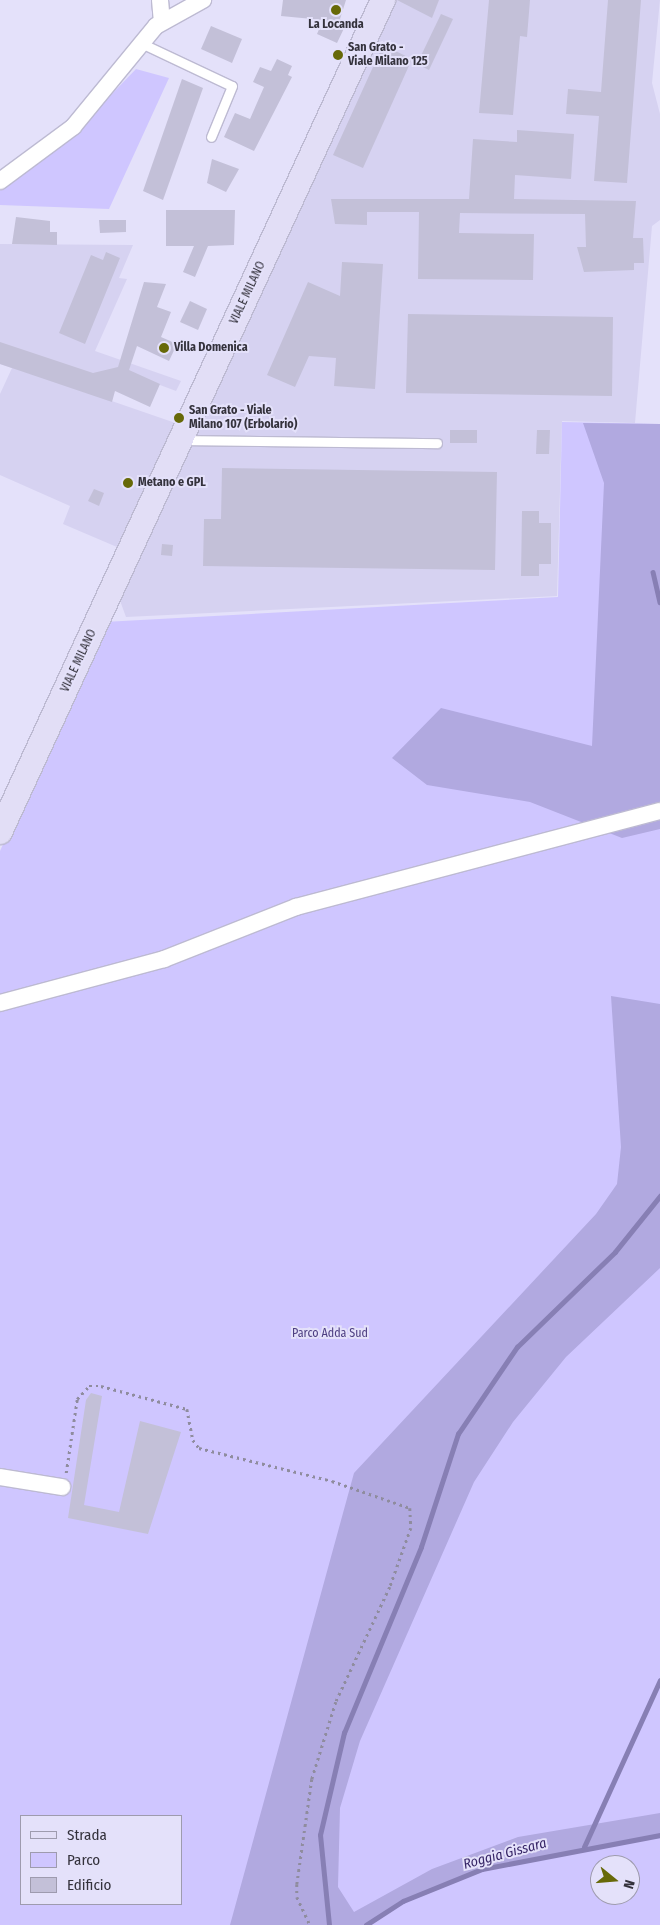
<!DOCTYPE html>
<style>
body{margin:0}
#map{position:relative;width:660px;height:1925px;overflow:hidden;background:#e4e1fa;font-family:"Fira Sans Condensed",sans-serif}
div>[style]{position:absolute}
.built>*{inset:0;background:#d6d2f1}
.green>*{inset:0;background:#cfc6ff}
.forest>*{inset:0;background:#b1a9e0}
.stream>*{height:4.5px;margin:-2.25px;padding:0 2.25px;transform-origin:2.25px;border-radius:2.25px;background:#877fb4}
.building>*{inset:0;background:#c3c0d8}
.path>*{height:2.5px;margin-top:-1.25px;transform-origin:0;background:repeating-linear-gradient(90deg,#8f8c9e 0 2.5px,transparent 0 6.5px)}
.roads{filter:drop-shadow(1px 0 #bdbad2) drop-shadow(-1px 0 #bdbad2) drop-shadow(0 1px #bdbad2) drop-shadow(0 -1px #bdbad2)}
.lane>*{height:9px;margin:-4.5px;padding:0 4.5px;transform-origin:4.5px;border-radius:4.5px;background:#fff}
.street>*{height:16px;margin:-8px;padding:0 8px;transform-origin:8px;border-radius:8px;background:#fff}
.secondary>*{height:24px;margin:-12px;padding:0 12px;transform-origin:12px;border-radius:12px;background:#e2def6}
.dots>*{width:14px;height:14px;translate:-50% -50%;box-sizing:border-box;border:2px solid #e4e1fa;border-radius:50%}
span{translate:-50% -50%;white-space:nowrap;text-align:center;line-height:1.15;-webkit-text-stroke:4px #e4e1fa;paint-order:stroke}
.poi-label{font-size:12px;color:#34323c;font-weight:700}
.left{translate:0 -50%;text-align:left}
.street-label{font-size:12px;color:#34323c}
.park-label{font-size:12px;color:#4d3e81}
.water-label{font-size:14px;color:#362566;font-style:italic}
.legend{position:absolute;left:20px;top:1815px;width:162px;height:90px;box-sizing:border-box;background:#e4e1fa;border:1px solid #9e9bae;margin:0;padding:6px 9px;list-style:none;font-size:15px;color:#34323c}
.legend li{display:flex;align-items:center;gap:10px;height:25px}
.legend b{width:25px;border:1px solid #9e9bae}
.north{position:absolute;left:590px;top:1855px;width:50px;height:50px;box-sizing:border-box;background:#e4e1fa;border:1px solid #9e9bae;border-radius:50%;rotate:107deg;font-size:14px;font-weight:700;line-height:20px;text-align:center;color:#34323c}
.north::after{content:'';display:block;margin:auto;width:18px;height:22px;background:#676908;clip-path:polygon(50% 0,100% 100%,50% 72%,0 100%)}
</style>
<div id="map">
<div class="built">
<div style="clip-path:polygon(385px 0,660px 0,652px 83px,660px 114px,660px 220px,652px 226px,635px 423px,562px 421px,557px 596px,126px 617px,111px 576px,124px 550px,63px 524px,70px 506px,0 475px,0 394px,12px 368px,0 364px,0 244px,133px 245px,119px 278px,127px 279px,95px 351px,181px 381px,176px 391px,115px 368px,103px 398px,187px 427px)"></div>
</div>
<div class="green">
<div style="clip-path:polygon(136px 69px,169px 78px,109px 209px,0 205px,0 188px,78px 129px)"></div>
<div style="clip-path:polygon(evenodd,562px 422px,660px 424px,660px 1925px,0 1925px,0 851px,104px 622px,558px 597px,562px 422px,21px 1816px,181px 1816px,181px 1904px,21px 1904px,21px 1816px,562px 422px,600px 1865px,630px 1865px,630px 1895px,600px 1895px,600px 1865px)"></div>
</div>
<div class="forest">
<div style="clip-path:polygon(583px 423px,660px 424px,660px 829px,622px 838px,530px 802px,427px 785px,392px 758px,441px 708px,592px 746px,604px 483px)"></div>
<div style="clip-path:polygon(611px 996px,660px 1004px,660px 1268px,566px 1357px,513px 1422px,474px 1482px,360px 1741px,340px 1808px,338px 1887px,354px 1912px,432px 1869px,518px 1837px,660px 1813px,660px 1835px,482px 1869px,403px 1901px,366px 1925px,230px 1925px,354px 1473px,596px 1214px,617px 1184px,621px 1147px)"></div>
</div>
<div class="stream">
<div style="left:653px;top:572px;width:31px;rotate:77deg"></div>
<div style="left:584px;top:1847px;width:183px;rotate:-65.5deg"></div>
<div style="left:329px;top:1925px;width:90px;rotate:-95.7deg"></div>
<div style="left:320px;top:1835px;width:105px;rotate:-76.8deg"></div>
<div style="left:344px;top:1733px;width:201px;rotate:-67.5deg"></div>
<div style="left:421px;top:1547px;width:119px;rotate:-71.9deg"></div>
<div style="left:458px;top:1434px;width:105px;rotate:-55.9deg"></div>
<div style="left:517px;top:1347px;width:136px;rotate:-44.1deg"></div>
<div style="left:615px;top:1252px;width:72px;rotate:-51.2deg"></div>
<div style="left:366px;top:1925px;width:44px;rotate:-33deg"></div>
<div style="left:403px;top:1901px;width:85px;rotate:-22.1deg"></div>
<div style="left:482px;top:1869px;width:181px;rotate:-10.8deg"></div>
</div>
<div class="building">
<div style="clip-path:polygon(283px 0,346px 0,340px 19px,347px 22px,337px 43px,317px 34px,323px 20px,281px 16px)"></div>
<div style="clip-path:polygon(397px 0,439px 0,432px 18px)"></div>
<div style="clip-path:polygon(489px 0,530px 0,527px 37px,520px 36px,513px 115px,479px 113px)"></div>
<div style="clip-path:polygon(608px 0,641px 0,627px 183px,594px 181px,599px 116px,566px 114px,568px 89px,601px 92px)"></div>
<div style="clip-path:polygon(441px 14px,453px 19px,429px 70px,417px 64px)"></div>
<div style="clip-path:polygon(211px 26px,242px 39px,232px 63px,201px 49px)"></div>
<div style="clip-path:polygon(383px 45px,412px 59px,363px 168px,333px 155px)"></div>
<div style="clip-path:polygon(277px 59px,292px 66px,288px 75px,292px 77px,254px 151px,224px 137px,235px 113px,250px 119px,264px 87px,253px 82px,260px 67px,271px 71px)"></div>
<div style="clip-path:polygon(182px 79px,203px 88px,163px 200px,143px 191px)"></div>
<div style="clip-path:polygon(517px 130px,574px 134px,571px 179px,515px 175px,514px 199px,636px 201px,633px 238px,643px 238px,644px 263px,634px 263px,634px 270px,584px 272px,577px 247px,586px 247px,585px 214px,460px 213px,459px 233px,534px 234px,533px 280px,418px 279px,419px 212px,367px 212px,367px 225px,335px 224px,331px 199px,469px 199px,473px 139px,517px 142px)"></div>
<div style="clip-path:polygon(212px 159px,239px 169px,226px 192px,207px 183px)"></div>
<div style="clip-path:polygon(166px 210px,235px 210px,234px 245px,208px 246px,195px 277px,183px 272px,194px 246px,166px 246px)"></div>
<div style="clip-path:polygon(16px 217px,50px 221px,50px 232px,57px 232px,57px 245px,12px 244px)"></div>
<div style="clip-path:polygon(99px 220px,126px 220px,126px 232px,100px 233px)"></div>
<div style="clip-path:polygon(106px 252px,120px 258px,85px 344px,59px 333px,91px 255px,103px 260px)"></div>
<div style="clip-path:polygon(342px 262px,383px 264px,375px 389px,334px 386px,336px 358px,309px 356px,295px 387px,267px 375px,308px 282px,340px 296px)"></div>
<div style="clip-path:polygon(144px 282px,166px 284px,157px 307px,171px 312px,161px 337px,177px 344px,169px 361px,137px 346px,129px 370px,160px 384px,150px 407px,115px 391px,112px 402px,0 364px,0 342px,93px 373px,118px 367px)"></div>
<div style="clip-path:polygon(190px 301px,207px 309px,198px 330px,180px 322px)"></div>
<div style="clip-path:polygon(408px 314px,613px 317px,612px 396px,406px 393px)"></div>
<div style="clip-path:polygon(450px 430px,477px 430px,477px 443px,450px 443px)"></div>
<div style="clip-path:polygon(537px 430px,550px 430px,549px 454px,536px 454px)"></div>
<div style="clip-path:polygon(222px 468px,497px 472px,495px 570px,203px 566px,204px 519px,221px 519px)"></div>
<div style="clip-path:polygon(94px 489px,104px 493px,99px 506px,88px 501px)"></div>
<div style="clip-path:polygon(522px 511px,539px 511px,539px 523px,551px 523px,551px 564px,539px 564px,539px 576px,521px 576px)"></div>
<div style="clip-path:polygon(162px 544px,173px 545px,172px 556px,161px 555px)"></div>
<div style="clip-path:polygon(91px 1393px,102px 1396px,84px 1505px,119px 1512px,140px 1421px,181px 1432px,148px 1534px,68px 1518px,86px 1400px)"></div>
</div>
<div class="path">
<div style="left:66px;top:1473px;width:75px;rotate:-81.5deg"></div>
<div style="left:77px;top:1399px;width:18px;rotate:-47deg"></div>
<div style="left:89px;top:1386px;width:12px"></div>
<div style="left:101px;top:1386px;width:89px;rotate:15deg"></div>
<div style="left:187px;top:1409px;width:32px;rotate:79deg"></div>
<div style="left:193px;top:1440px;width:10px;rotate:53deg"></div>
<div style="left:199px;top:1448px;width:137px;rotate:13.9deg"></div>
<div style="left:332px;top:1481px;width:83px;rotate:19.1deg"></div>
<div style="left:410px;top:1508px;width:20px;rotate:87deg"></div>
<div style="left:411px;top:1528px;width:63px;rotate:109.6deg"></div>
<div style="left:390px;top:1587px;width:127px;rotate:115.2deg"></div>
<div style="left:336px;top:1702px;width:81px;rotate:107.3deg"></div>
<div style="left:312px;top:1779px;width:106px;rotate:98.1deg"></div>
<div style="left:297px;top:1884px;width:13px;rotate:90deg"></div>
<div style="left:297px;top:1897px;width:31px;rotate:65deg"></div>
</div>
<div class="roads">
<div class="lane">
<div style="left:143px;top:44px;width:98px;rotate:25.3deg"></div>
<div style="left:232px;top:86px;width:55px;rotate:112.4deg"></div>
<div style="left:183px;top:440px;width:254px;rotate:0.7deg"></div>
</div>
<div class="street">
<div style="left:160px;top:0;width:21px;rotate:85deg"></div>
<div style="left:0;top:181px;width:91px;rotate:-36.5deg"></div>
<div style="left:73px;top:127px;width:131px;rotate:-50.6deg"></div>
<div style="left:156px;top:26px;width:54px;rotate:-29deg"></div>
<div style="left:0;top:1003px;width:170px;rotate:-15deg"></div>
<div style="left:164px;top:959px;width:142px;rotate:-21.5deg"></div>
<div style="left:296px;top:907px;width:376px;rotate:-14.8deg"></div>
<div style="left:0;top:1477px;width:63px;rotate:9.2deg"></div>
</div>
<div class="secondary">
<div style="left:0;top:832px;width:916px;rotate:-65.28deg"></div>
</div>
</div>
<div class="dots">
<div style="left:336px;top:10px;background:#676908"></div>
<div style="left:338px;top:55px;background:#676908"></div>
<div style="left:164px;top:348px;background:#676908"></div>
<div style="left:179px;top:418px;background:#676908"></div>
<div style="left:128px;top:483px;background:#676908"></div>
</div>
<div class="poi-label">
<span style="left:336px;top:25px">La Locanda</span>
<span class="left" style="left:348px;top:55px">San Grato -<br>Viale Milano 125</span>
<span class="left" style="left:174px;top:348px">Villa Domenica</span>
<span class="left" style="left:189px;top:418px">San Grato - Viale<br>Milano 107 (Erbolario)</span>
<span class="left" style="left:138px;top:483px">Metano e GPL</span>
</div>
<div class="street-label">
<span style="left:248px;top:293px;rotate:-65deg">VIALE MILANO</span>
<span style="left:79px;top:661px;rotate:-65deg">VIALE MILANO</span>
</div>
<div class="park-label">
<span style="left:330px;top:1334px">Parco Adda Sud</span>
</div>
<div class="water-label">
<span style="left:505px;top:1854px;rotate:-15deg">Roggia Gissara</span>
</div>
<ul class="legend">
<li><b style="height:6px;background:#e2def6"></b>Strada</li>
<li><b style="height:14px;background:#cfc6ff"></b>Parco</li>
<li><b style="height:14px;background:#c3c0d8"></b>Edificio</li>
</ul>
<div class="north">N</div>
</div>
